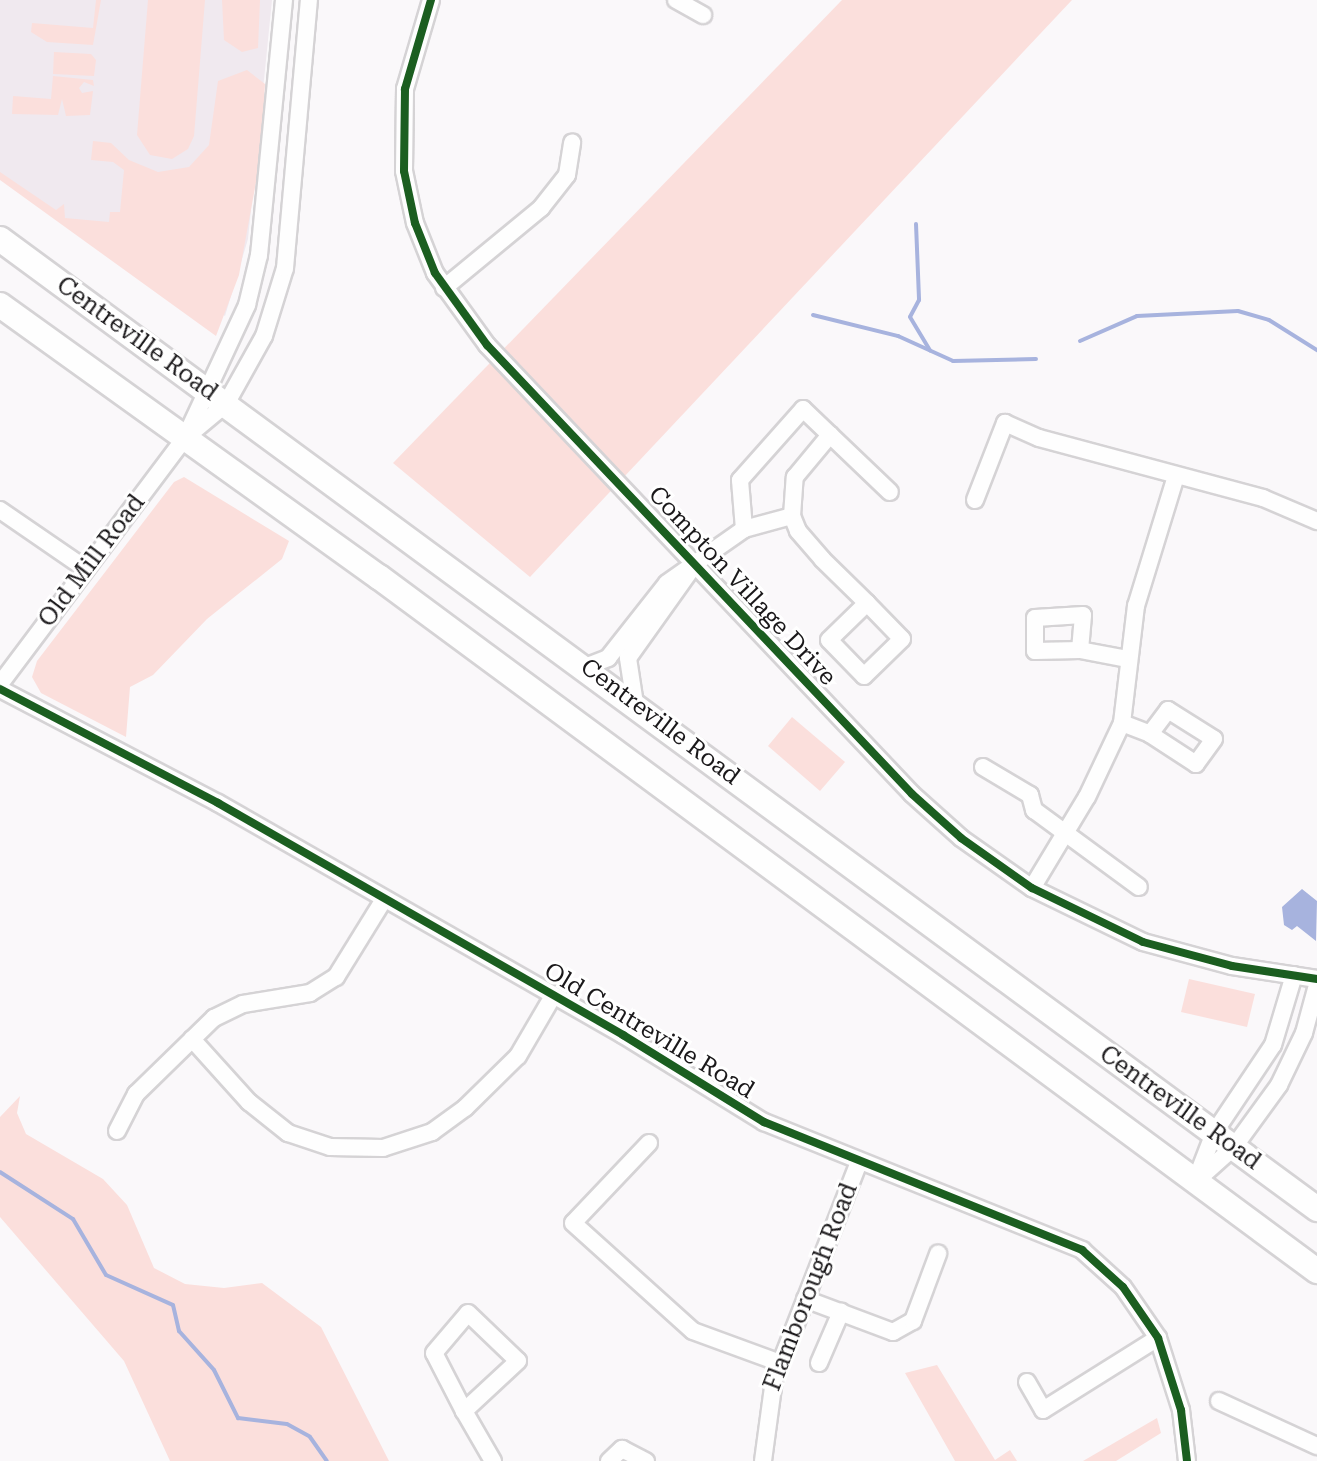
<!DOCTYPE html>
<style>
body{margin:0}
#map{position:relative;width:1317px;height:1461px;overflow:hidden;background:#faf8fa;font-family:"Roboto Serif",serif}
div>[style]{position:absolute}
.built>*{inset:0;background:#f0e9ef}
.green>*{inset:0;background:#fbdfdc}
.water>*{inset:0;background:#a7b3de}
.stream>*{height:4px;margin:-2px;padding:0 2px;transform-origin:2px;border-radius:2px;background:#a7b3de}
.roads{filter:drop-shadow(2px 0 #d5d3d5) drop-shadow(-2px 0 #d5d3d5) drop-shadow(0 2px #d5d3d5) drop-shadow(0 -2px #d5d3d5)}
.minor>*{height:16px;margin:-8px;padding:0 8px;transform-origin:8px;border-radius:8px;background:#fefefe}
.highway>*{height:24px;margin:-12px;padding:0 12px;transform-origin:12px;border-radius:12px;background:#fefefe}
.cycleway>*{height:8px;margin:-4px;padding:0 4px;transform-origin:4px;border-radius:4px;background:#1b5e20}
span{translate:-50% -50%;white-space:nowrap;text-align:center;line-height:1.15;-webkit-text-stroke:6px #fff;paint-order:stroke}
.street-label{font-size:24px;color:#1a181a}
</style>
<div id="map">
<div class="built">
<div style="clip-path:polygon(0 0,272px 0,248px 239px,225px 316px,0 179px)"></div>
</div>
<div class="green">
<div style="clip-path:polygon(96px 0,101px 0,93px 45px,47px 42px,31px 32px,32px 23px,93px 28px)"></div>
<div style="clip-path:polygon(148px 0,205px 0,194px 136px,188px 149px,172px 159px,150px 155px,137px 135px)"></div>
<div style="clip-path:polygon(222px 0,260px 0,258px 48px,242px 52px,224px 40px)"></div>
<div style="clip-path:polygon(842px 0,1072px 0,530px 577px,393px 463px)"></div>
<div style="clip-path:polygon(54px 52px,91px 54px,96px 60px,94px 76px,53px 74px)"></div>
<div style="clip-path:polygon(247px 70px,265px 84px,261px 155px,239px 275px,216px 336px,0 180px,0 172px,56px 210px,64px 204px,65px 218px,109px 222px,110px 212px,120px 212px,124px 170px,113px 162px,91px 160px,93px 141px,111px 143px,129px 160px,158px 172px,189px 167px,209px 145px,218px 81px)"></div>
<div style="clip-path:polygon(53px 76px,93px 80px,94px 86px,84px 82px,79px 88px,82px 93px,93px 91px,90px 115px,66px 116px,62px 99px,58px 115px,12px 114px,13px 96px,51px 99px)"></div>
<div style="clip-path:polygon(184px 477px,289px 541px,282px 559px,207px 619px,153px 675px,130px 687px,126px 737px,41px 693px,32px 677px,37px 661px,174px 482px)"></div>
<div style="clip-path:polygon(792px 717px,845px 762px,820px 791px,768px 746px)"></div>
<div style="clip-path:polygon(1189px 979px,1255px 994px,1247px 1027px,1181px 1012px)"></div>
<div style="clip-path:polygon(20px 1096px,17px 1113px,26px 1134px,103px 1179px,127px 1205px,154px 1268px,185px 1284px,224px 1288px,262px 1283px,321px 1327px,389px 1461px,170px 1461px,124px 1361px,0 1217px,0 1117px)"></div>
<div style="clip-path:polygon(937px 1365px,995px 1460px,1010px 1450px,1017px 1461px,955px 1461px,905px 1373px)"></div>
<div style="clip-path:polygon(1157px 1418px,1161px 1433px,1116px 1461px,1083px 1461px)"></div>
</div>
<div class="water">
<div style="clip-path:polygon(1302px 889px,1317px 901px,1316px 941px,1297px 926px,1292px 930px,1284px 925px,1282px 907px)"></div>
</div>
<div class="stream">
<div style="left:916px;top:224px;width:76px;rotate:87.7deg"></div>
<div style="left:919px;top:300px;width:19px;rotate:118deg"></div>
<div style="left:910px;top:317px;width:39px;rotate:59deg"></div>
<div style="left:813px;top:315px;width:88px;rotate:13.9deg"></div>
<div style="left:898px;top:336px;width:60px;rotate:24.4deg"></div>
<div style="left:953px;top:361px;width:83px;rotate:-1.4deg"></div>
<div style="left:1080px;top:341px;width:62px;rotate:-23.7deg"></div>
<div style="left:1137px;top:316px;width:101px;rotate:-2.8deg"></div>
<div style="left:1238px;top:311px;width:32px;rotate:16deg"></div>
<div style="left:1269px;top:320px;width:57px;rotate:32deg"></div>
<div style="left:0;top:1172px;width:87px;rotate:32.8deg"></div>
<div style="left:73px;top:1219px;width:65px;rotate:59.5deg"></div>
<div style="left:106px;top:1275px;width:73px;rotate:24.1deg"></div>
<div style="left:173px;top:1305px;width:27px;rotate:77deg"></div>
<div style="left:179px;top:1331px;width:52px;rotate:48.1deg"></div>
<div style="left:214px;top:1370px;width:54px;rotate:63.4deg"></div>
<div style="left:238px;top:1418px;width:49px;rotate:7deg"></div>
<div style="left:287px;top:1424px;width:26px;rotate:29deg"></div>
<div style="left:310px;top:1437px;width:29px;rotate:55deg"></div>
</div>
<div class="roads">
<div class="minor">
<div style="left:431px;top:0;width:93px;rotate:106.3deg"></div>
<div style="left:405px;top:89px;width:82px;rotate:90.7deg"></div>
<div style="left:404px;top:171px;width:53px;rotate:78.1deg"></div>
<div style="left:415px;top:223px;width:54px;rotate:68.2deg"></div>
<div style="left:435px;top:273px;width:89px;rotate:54.2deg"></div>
<div style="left:487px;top:345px;width:618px;rotate:46.57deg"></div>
<div style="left:912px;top:794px;width:66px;rotate:41.9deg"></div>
<div style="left:961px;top:838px;width:87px;rotate:35.2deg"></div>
<div style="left:1032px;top:888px;width:123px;rotate:25.9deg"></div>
<div style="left:1143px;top:942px;width:92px;rotate:15.1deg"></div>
<div style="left:1232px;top:966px;width:86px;rotate:8.7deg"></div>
<div style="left:676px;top:0;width:31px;rotate:29deg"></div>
<div style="left:444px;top:288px;width:126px;rotate:-39.5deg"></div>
<div style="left:541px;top:208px;width:42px;rotate:-51.8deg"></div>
<div style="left:567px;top:175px;width:33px;rotate:-81deg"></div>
<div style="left:186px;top:436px;width:145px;rotate:-65deg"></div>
<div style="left:247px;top:305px;width:51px;rotate:-76.5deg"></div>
<div style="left:259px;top:255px;width:256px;rotate:-84.4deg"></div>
<div style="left:975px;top:500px;width:83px;rotate:-68.7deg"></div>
<div style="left:1005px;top:423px;width:37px;rotate:24deg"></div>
<div style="left:1039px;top:438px;width:232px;rotate:15deg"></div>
<div style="left:1263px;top:498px;width:59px;rotate:23.1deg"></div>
<div style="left:0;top:510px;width:104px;rotate:34.5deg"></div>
<div style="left:792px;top:516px;width:39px;rotate:-86deg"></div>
<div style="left:795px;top:477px;width:55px;rotate:-50.2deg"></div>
<div style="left:744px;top:529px;width:50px;rotate:-15.2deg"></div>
<div style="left:792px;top:516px;width:16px;rotate:68deg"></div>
<div style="left:798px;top:531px;width:37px;rotate:49deg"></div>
<div style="left:822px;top:559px;width:63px;rotate:44.4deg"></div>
<div style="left:867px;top:603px;width:50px;rotate:45.8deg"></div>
<div style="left:902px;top:639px;width:53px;rotate:135.8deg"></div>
<div style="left:864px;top:676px;width:50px;rotate:-134.2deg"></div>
<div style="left:829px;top:640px;width:53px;rotate:-44.2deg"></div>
<div style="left:1080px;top:650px;width:35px;rotate:-85deg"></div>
<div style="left:1083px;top:615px;width:48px;rotate:176.4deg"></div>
<div style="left:1035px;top:618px;width:33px;rotate:90deg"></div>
<div style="left:1035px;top:651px;width:45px;rotate:-1.3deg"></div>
<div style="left:1080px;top:650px;width:49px;rotate:10.6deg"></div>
<div style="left:585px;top:667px;width:25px;rotate:-21deg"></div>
<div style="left:608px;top:658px;width:95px;rotate:-51.8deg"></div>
<div style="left:667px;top:583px;width:94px;rotate:-35deg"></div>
<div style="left:744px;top:529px;width:49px;rotate:-94.7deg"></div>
<div style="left:740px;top:480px;width:95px;rotate:-48.4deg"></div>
<div style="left:803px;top:409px;width:120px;rotate:43.7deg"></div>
<div style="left:0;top:684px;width:308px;rotate:-53.1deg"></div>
<div style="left:185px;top:438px;width:53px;rotate:-39.7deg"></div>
<div style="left:226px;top:404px;width:78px;rotate:-60.8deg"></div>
<div style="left:264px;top:336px;width:71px;rotate:-72.8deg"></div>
<div style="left:285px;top:268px;width:269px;rotate:-84.9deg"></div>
<div style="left:0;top:689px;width:246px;rotate:27.6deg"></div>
<div style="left:218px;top:803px;width:467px;rotate:29.8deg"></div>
<div style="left:623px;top:1035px;width:166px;rotate:31.7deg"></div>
<div style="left:764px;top:1122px;width:343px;rotate:21.9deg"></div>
<div style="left:1082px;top:1250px;width:55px;rotate:42.1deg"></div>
<div style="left:1123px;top:1287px;width:62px;rotate:55.5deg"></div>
<div style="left:1158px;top:1338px;width:76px;rotate:72.3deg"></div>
<div style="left:1181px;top:1410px;width:51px;rotate:83.3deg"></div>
<div style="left:635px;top:704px;width:47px;rotate:-98.7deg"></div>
<div style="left:628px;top:658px;width:107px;rotate:-54.5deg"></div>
<div style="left:1122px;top:723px;width:30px;rotate:21deg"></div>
<div style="left:1150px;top:734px;width:30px;rotate:-53deg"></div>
<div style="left:1168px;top:710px;width:54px;rotate:32.2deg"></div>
<div style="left:1214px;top:739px;width:31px;rotate:126deg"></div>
<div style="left:1196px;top:764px;width:55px;rotate:-146.9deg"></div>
<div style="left:983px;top:767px;width:55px;rotate:30.8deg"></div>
<div style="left:1030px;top:795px;width:16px;rotate:75deg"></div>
<div style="left:1034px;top:810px;width:130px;rotate:36.3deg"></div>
<div style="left:1032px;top:888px;width:106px;rotate:-58.9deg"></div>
<div style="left:1087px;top:797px;width:82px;rotate:-64.7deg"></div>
<div style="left:1122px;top:723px;width:118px;rotate:-83.2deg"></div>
<div style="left:1136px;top:606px;width:136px;rotate:-72.9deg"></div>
<div style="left:192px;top:1039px;width:85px;rotate:47.9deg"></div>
<div style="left:249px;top:1102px;width:50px;rotate:38.5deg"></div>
<div style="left:288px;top:1133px;width:44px;rotate:18.4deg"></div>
<div style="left:330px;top:1147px;width:53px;rotate:1.1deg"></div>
<div style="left:383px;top:1148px;width:52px;rotate:-18.1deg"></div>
<div style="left:432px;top:1132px;width:41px;rotate:-36deg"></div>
<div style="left:465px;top:1108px;width:74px;rotate:-44.5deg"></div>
<div style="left:518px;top:1056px;width:69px;rotate:-59.7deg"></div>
<div style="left:117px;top:1131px;width:42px;rotate:-62.8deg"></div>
<div style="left:136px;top:1094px;width:109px;rotate:-44.3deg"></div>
<div style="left:214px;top:1018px;width:32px;rotate:-26deg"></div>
<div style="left:243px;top:1004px;width:68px;rotate:-9.3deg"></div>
<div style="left:310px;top:993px;width:31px;rotate:-32deg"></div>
<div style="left:336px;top:977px;width:89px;rotate:-58.3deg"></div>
<div style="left:649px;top:1143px;width:110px;rotate:133.5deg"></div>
<div style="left:573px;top:1223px;width:161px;rotate:42deg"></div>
<div style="left:693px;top:1331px;width:93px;rotate:20.2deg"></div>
<div style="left:1197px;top:1177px;width:47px;rotate:-68.9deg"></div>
<div style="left:1214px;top:1133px;width:106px;rotate:-56.2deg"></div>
<div style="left:1273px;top:1045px;width:73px;rotate:-73.3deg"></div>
<div style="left:1195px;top:1182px;width:52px;rotate:-41.9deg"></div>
<div style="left:1234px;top:1147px;width:77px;rotate:-54deg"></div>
<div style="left:1279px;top:1085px;width:58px;rotate:-64.3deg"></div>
<div style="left:1304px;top:1033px;width:50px;rotate:-74.8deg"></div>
<div style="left:805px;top:1299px;width:94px;rotate:20.6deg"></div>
<div style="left:893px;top:1332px;width:23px;rotate:-29deg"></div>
<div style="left:913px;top:1321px;width:72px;rotate:-69.5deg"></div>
<div style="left:468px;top:1313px;width:69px;rotate:43.8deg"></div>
<div style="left:518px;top:1361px;width:74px;rotate:137.2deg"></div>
<div style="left:464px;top:1411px;width:65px;rotate:-117.3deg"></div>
<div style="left:434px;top:1353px;width:52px;rotate:-49.6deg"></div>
<div style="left:819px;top:1363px;width:56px;rotate:-66.7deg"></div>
<div style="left:1027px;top:1382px;width:32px;rotate:60deg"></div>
<div style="left:1043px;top:1410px;width:136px;rotate:-32.1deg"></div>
<div style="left:1219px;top:1401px;width:108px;rotate:24.7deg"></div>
<div style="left:464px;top:1411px;width:58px;rotate:59.9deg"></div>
<div style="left:609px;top:1461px;width:18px;rotate:-43deg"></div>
<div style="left:622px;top:1449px;width:27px;rotate:27deg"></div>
<div style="left:763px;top:1461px;width:82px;rotate:-82.3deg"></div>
<div style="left:774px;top:1380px;width:234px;rotate:-68.7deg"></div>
</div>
<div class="highway">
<div style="left:0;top:239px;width:1636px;rotate:36.37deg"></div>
<div style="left:0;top:305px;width:467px;rotate:35.7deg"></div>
<div style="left:379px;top:577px;width:1167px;rotate:36.5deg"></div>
</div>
</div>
<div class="cycleway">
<div style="left:431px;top:0;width:93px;rotate:106.3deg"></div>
<div style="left:405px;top:89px;width:82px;rotate:90.7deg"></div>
<div style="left:404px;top:171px;width:53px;rotate:78.1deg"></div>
<div style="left:415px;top:223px;width:54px;rotate:68.2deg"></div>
<div style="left:435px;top:273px;width:89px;rotate:54.2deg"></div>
<div style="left:487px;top:345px;width:618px;rotate:46.57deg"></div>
<div style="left:912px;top:794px;width:66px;rotate:41.9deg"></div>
<div style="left:961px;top:838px;width:87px;rotate:35.2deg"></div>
<div style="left:1032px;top:888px;width:123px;rotate:25.9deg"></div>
<div style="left:1143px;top:942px;width:92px;rotate:15.1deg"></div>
<div style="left:1232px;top:966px;width:86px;rotate:8.7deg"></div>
<div style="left:0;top:689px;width:246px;rotate:27.6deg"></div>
<div style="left:218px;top:803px;width:467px;rotate:29.8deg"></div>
<div style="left:623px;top:1035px;width:166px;rotate:31.7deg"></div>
<div style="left:764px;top:1122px;width:343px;rotate:21.9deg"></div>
<div style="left:1082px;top:1250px;width:55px;rotate:42.1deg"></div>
<div style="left:1123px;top:1287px;width:62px;rotate:55.5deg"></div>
<div style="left:1158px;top:1338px;width:76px;rotate:72.3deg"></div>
<div style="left:1181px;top:1410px;width:51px;rotate:83.3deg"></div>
</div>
<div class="street-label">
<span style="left:137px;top:339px;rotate:36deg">Centreville Road</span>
<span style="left:92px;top:561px;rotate:-53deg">Old Mill Road</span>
<span style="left:742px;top:586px;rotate:47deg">Compton Village Drive</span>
<span style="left:660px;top:722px;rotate:37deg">Centreville Road</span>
<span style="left:649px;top:1031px;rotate:31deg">Old Centreville Road</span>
<span style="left:1180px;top:1108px;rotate:36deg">Centreville Road</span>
<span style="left:811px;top:1287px;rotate:-69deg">Flamborough Road</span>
</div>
</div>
